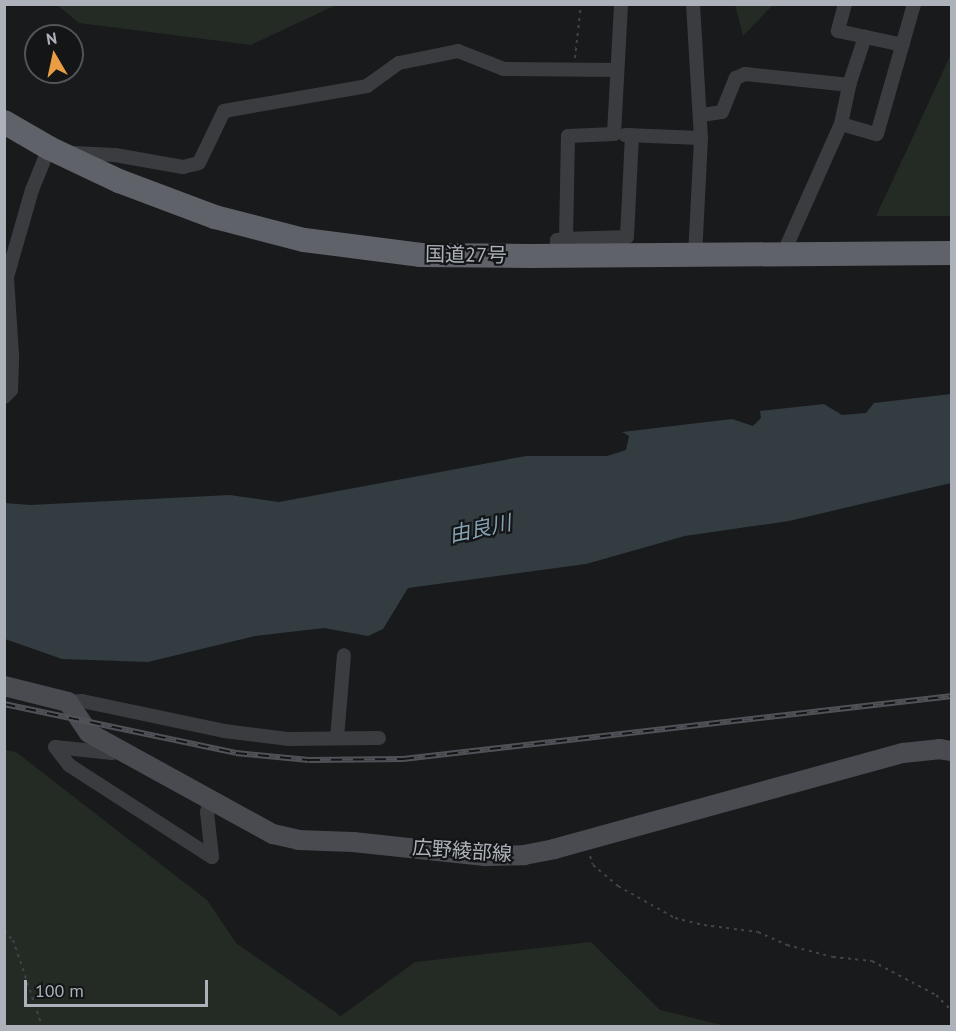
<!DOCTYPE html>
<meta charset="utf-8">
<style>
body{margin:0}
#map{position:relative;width:956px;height:1031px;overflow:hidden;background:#191a1c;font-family:"PT Sans","Noto Sans JP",sans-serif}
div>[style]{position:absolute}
.green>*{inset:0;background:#232b24}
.water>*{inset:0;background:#323c41}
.path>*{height:2px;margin-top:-1px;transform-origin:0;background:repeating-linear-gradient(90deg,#414347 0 3px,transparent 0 7.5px)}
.minor>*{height:14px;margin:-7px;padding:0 7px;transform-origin:7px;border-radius:7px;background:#3b3c40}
.secondary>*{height:20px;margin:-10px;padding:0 10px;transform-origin:10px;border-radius:10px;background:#494b50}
.trunk>*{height:24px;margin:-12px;padding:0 12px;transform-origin:12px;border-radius:12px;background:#5f6268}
.rail>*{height:6px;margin-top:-3px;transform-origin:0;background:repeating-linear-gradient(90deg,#141517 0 11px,#505257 0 22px);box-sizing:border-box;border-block:2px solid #505257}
span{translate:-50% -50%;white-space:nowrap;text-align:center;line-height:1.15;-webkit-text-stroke:4.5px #141517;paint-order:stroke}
.street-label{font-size:20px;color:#adb2ba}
.water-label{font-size:21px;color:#86a3b3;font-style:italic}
.frame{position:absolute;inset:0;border:6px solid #adb2ba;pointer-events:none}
.north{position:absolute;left:24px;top:24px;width:60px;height:60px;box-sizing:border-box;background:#141517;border:2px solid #515458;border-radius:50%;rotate:351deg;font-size:16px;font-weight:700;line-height:24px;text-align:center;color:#adb2ba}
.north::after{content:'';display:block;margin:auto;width:21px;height:27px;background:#e99e44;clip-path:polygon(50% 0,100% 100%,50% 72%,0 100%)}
.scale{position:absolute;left:24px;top:980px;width:184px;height:27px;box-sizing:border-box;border:3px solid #adb2ba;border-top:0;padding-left:8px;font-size:18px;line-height:21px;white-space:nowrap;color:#adb2ba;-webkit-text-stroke:4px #141517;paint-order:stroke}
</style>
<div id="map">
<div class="green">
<div style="clip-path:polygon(735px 4px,773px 4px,773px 5px,743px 36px)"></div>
<div style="clip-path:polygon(57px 5px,336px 5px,251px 45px,79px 23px)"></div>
<div style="clip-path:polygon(951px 54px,951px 216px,876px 216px,911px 141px)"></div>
<div style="clip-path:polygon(5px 750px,16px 752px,207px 900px,236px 943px,341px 1016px,415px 962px,591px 942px,660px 1010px,726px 1026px,5px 1026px)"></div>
</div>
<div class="water">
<div style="clip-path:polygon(951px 394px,951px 483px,789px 521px,685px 536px,586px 564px,408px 588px,383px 629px,368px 636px,324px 628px,255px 636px,148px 662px,62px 659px,5px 639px,5px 503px,30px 505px,230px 495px,279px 502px,526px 456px,607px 456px,626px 450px,629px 436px,622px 432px,732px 419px,753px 426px,761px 418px,760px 411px,824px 404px,842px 415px,866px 413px,874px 403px)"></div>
</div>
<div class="path">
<div style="left:575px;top:58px;width:54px;rotate:-83.7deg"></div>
<div style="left:590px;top:856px;width:9px;rotate:72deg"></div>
<div style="left:593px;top:865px;width:33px;rotate:40deg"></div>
<div style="left:618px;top:886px;width:65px;rotate:29.3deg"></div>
<div style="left:675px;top:918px;width:30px;rotate:14deg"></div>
<div style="left:704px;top:925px;width:54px;rotate:7.4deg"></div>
<div style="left:758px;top:932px;width:32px;rotate:24deg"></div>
<div style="left:787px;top:945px;width:48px;rotate:14.6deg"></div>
<div style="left:833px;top:957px;width:39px;rotate:6deg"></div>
<div style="left:872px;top:961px;width:72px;rotate:28deg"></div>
<div style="left:936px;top:995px;width:23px;rotate:45deg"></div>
<div style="left:4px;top:931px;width:13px;rotate:45deg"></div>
<div style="left:13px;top:940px;width:91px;rotate:71.4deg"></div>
<div style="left:950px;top:1026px;width:2px"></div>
</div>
<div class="minor">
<div style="left:693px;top:4px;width:134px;rotate:86.6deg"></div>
<div style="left:701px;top:138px;width:117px;rotate:92.9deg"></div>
<div style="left:845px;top:4px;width:28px;rotate:105deg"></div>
<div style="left:838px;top:31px;width:66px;rotate:12.2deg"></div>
<div style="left:701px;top:115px;width:21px;rotate:-8deg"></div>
<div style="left:722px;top:112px;width:37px;rotate:-68deg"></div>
<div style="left:736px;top:78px;width:10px;rotate:-24deg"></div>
<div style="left:745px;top:74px;width:105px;rotate:6deg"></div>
<div style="left:841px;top:124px;width:37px;rotate:16deg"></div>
<div style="left:877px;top:134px;width:135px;rotate:-74.1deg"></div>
<div style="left:625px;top:135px;width:76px;rotate:2.3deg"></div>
<div style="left:73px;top:153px;width:42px;rotate:2.7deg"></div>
<div style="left:115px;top:155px;width:69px;rotate:10deg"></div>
<div style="left:183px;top:167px;width:16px;rotate:-14deg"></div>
<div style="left:199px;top:163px;width:58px;rotate:-64.3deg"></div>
<div style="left:224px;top:111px;width:145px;rotate:-9.9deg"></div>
<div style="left:367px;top:86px;width:39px;rotate:-36deg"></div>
<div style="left:399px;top:63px;width:60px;rotate:-11.5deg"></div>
<div style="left:458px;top:51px;width:49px;rotate:21.4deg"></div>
<div style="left:504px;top:69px;width:113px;rotate:0.5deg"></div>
<div style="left:566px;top:239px;width:61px;rotate:-1.9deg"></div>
<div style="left:627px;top:237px;width:102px;rotate:-87.2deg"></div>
<div style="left:783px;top:254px;width:142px;rotate:-66deg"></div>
<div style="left:841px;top:124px;width:40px;rotate:-78deg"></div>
<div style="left:849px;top:85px;width:51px;rotate:-71.6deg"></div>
<div style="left:556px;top:255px;width:15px;rotate:-86deg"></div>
<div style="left:557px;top:240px;width:9px;rotate:-6deg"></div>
<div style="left:566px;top:239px;width:103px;rotate:-88.9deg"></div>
<div style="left:568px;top:136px;width:46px;rotate:-2.5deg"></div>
<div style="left:614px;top:134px;width:130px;rotate:-86.9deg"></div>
<div style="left:4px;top:397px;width:10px;rotate:-45deg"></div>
<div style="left:11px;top:390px;width:35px;rotate:-88deg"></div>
<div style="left:12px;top:355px;width:78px;rotate:-93.7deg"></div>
<div style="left:7px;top:277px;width:91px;rotate:-74deg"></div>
<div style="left:32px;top:190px;width:45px;rotate:-68deg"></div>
<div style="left:68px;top:702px;width:14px;rotate:-4deg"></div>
<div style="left:82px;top:701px;width:145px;rotate:11.9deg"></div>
<div style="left:224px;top:731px;width:64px;rotate:7.1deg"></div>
<div style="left:288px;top:739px;width:91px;rotate:-0.6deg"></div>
<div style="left:337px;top:738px;width:83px;rotate:-85.2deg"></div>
<div style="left:114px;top:745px;width:8px;rotate:104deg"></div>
<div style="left:112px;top:753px;width:57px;rotate:-174deg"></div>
<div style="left:55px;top:747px;width:23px;rotate:52deg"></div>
<div style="left:69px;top:765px;width:170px;rotate:32.8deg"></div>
<div style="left:212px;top:857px;width:45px;rotate:-96.3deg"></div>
<div style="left:207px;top:812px;width:15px;rotate:-74deg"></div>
</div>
<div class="secondary">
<div style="left:4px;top:686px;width:66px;rotate:14deg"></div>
<div style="left:68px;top:702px;width:37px;rotate:56deg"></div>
<div style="left:89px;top:733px;width:210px;rotate:28.8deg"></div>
<div style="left:273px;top:834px;width:26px;rotate:13deg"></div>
<div style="left:298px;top:840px;width:55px;rotate:2.1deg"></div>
<div style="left:353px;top:842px;width:133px;rotate:6.1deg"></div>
<div style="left:485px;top:856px;width:39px;rotate:-1deg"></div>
<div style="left:524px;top:855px;width:31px;rotate:-11deg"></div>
<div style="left:554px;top:849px;width:362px;rotate:-15.4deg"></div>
<div style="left:903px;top:753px;width:36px;rotate:-6deg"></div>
<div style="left:939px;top:749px;width:13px;rotate:9deg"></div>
</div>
<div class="trunk">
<div style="left:4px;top:122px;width:52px;rotate:30deg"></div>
<div style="left:49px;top:148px;width:77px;rotate:25.2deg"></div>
<div style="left:119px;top:181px;width:103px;rotate:20.6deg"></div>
<div style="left:215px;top:217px;width:92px;rotate:14.5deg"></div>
<div style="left:304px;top:240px;width:118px;rotate:7.3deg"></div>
<div style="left:421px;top:255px;width:109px;rotate:0.5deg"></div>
<div style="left:530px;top:256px;width:422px;rotate:-0.4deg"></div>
</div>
<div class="rail">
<div style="left:4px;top:704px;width:237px;rotate:11.9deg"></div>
<div style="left:236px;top:753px;width:73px;rotate:5.5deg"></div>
<div style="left:309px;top:760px;width:94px;rotate:-0.6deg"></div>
<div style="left:403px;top:759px;width:553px;rotate:-6.55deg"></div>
</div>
<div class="street-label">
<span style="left:466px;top:255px;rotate:1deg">国道27号</span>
<span style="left:462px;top:851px;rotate:4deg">広野綾部線</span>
</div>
<div class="water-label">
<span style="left:480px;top:529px;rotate:-12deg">由良川</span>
</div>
<div class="frame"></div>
<div class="north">N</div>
<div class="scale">100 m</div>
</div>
